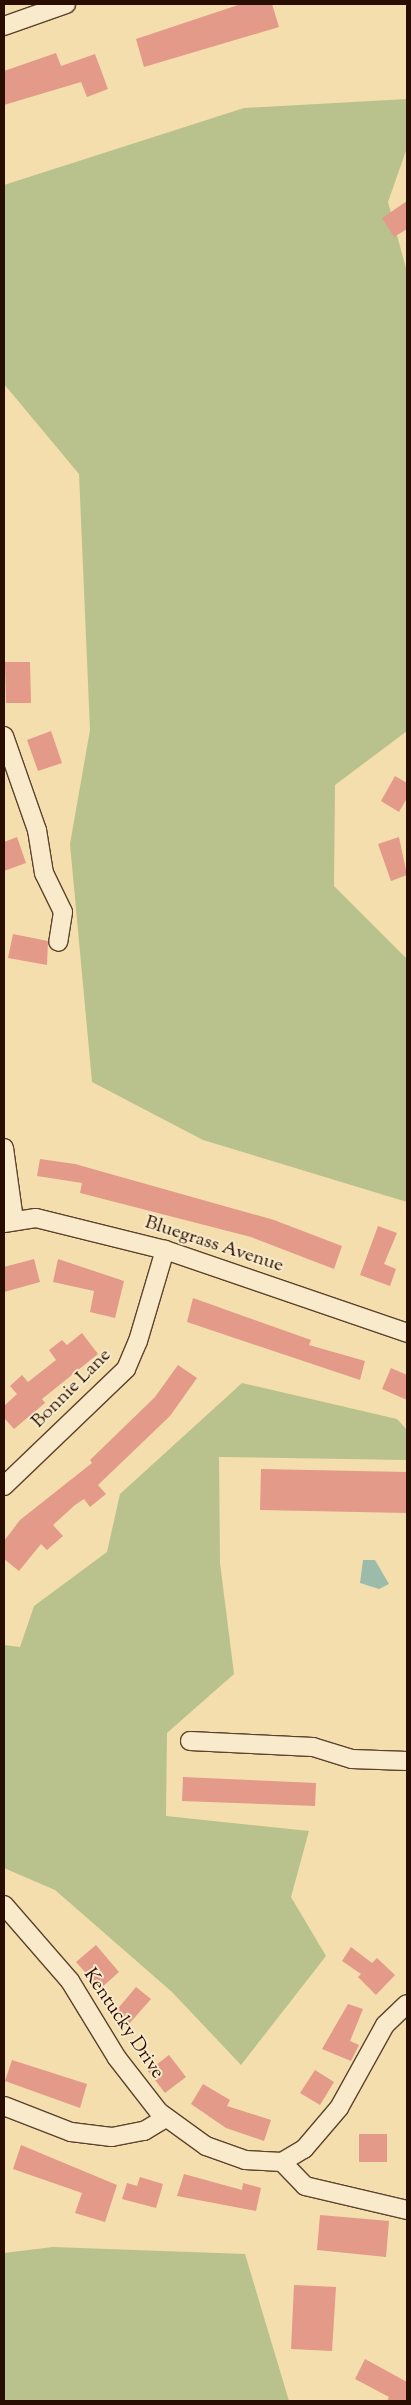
<!DOCTYPE html>
<style>
body{margin:0}
#map{position:relative;width:411px;height:2405px;overflow:hidden;background:#f4deae;font-family:"Sorts Mill Goudy",serif}
div>[style]{position:absolute}
.green>*{inset:0;background:#b9c28c}
.water>*{inset:0;background:#9cbcab}
.building>*{inset:0;background:#e39a89}
.roads{filter:drop-shadow(1px 0 #5c422c) drop-shadow(-1px 0 #5c422c) drop-shadow(0 1px #5c422c) drop-shadow(0 -1px #5c422c)}
.minor>*{height:18px;margin:-9px;padding:0 9px;transform-origin:9px;border-radius:9px;background:#f8eaca}
span{translate:-50% -50%;white-space:nowrap;text-align:center;line-height:1.15;-webkit-text-stroke:4px #f8eaca;paint-order:stroke}
.street-label{font-size:19px;color:#290e00}
.frame{position:absolute;inset:0;border:5px solid #290e00;pointer-events:none}
</style>
<div id="map">
<div class="green">
<div style="clip-path:polygon(407px 99px,407px 148px,388px 202px,407px 272px,407px 731px,335px 785px,334px 886px,407px 959px,407px 1202px,203px 1140px,92px 1082px,70px 844px,90px 730px,79px 474px,4px 384px,4px 185px,244px 108px)"></div>
<div style="clip-path:polygon(242px 1383px,397px 1419px,407px 1430px,407px 1460px,219px 1457px,220px 1563px,234px 1674px,167px 1733px,166px 1816px,309px 1831px,291px 1897px,326px 1956px,241px 2065px,172px 1992px,55px 1890px,4px 1868px,4px 1645px,20px 1647px,34px 1606px,107px 1552px,120px 1494px)"></div>
<div style="clip-path:polygon(53px 2247px,245px 2254px,289px 2401px,4px 2401px,4px 2253px)"></div>
</div>
<div class="water">
<div style="clip-path:polygon(363px 1560px,375px 1560px,389px 1584px,379px 1589px,360px 1583px)"></div>
</div>
<div class="building">
<div style="clip-path:polygon(241px 4px,272px 4px,279px 27px,144px 67px,136px 39px)"></div>
<div style="clip-path:polygon(56px 53px,61px 66px,95px 54px,108px 89px,87px 97px,81px 82px,4px 105px,4px 71px)"></div>
<div style="clip-path:polygon(407px 201px,407px 229px,394px 237px,382px 218px)"></div>
<div style="clip-path:polygon(5px 662px,30px 662px,31px 703px,6px 703px)"></div>
<div style="clip-path:polygon(51px 731px,62px 763px,38px 771px,27px 740px)"></div>
<div style="clip-path:polygon(395px 776px,407px 783px,407px 798px,399px 812px,381px 801px)"></div>
<div style="clip-path:polygon(17px 837px,26px 863px,4px 871px,4px 842px)"></div>
<div style="clip-path:polygon(399px 837px,407px 875px,391px 881px,378px 844px)"></div>
<div style="clip-path:polygon(13px 934px,48px 941px,47px 965px,8px 958px)"></div>
<div style="clip-path:polygon(40px 1159px,75px 1164px,274px 1220px,342px 1246px,334px 1269px,251px 1237px,80px 1193px,82px 1183px,37px 1176px)"></div>
<div style="clip-path:polygon(378px 1226px,397px 1233px,384px 1264px,396px 1269px,390px 1286px,360px 1275px)"></div>
<div style="clip-path:polygon(34px 1259px,40px 1282px,4px 1292px,4px 1267px)"></div>
<div style="clip-path:polygon(58px 1259px,124px 1281px,115px 1318px,90px 1312px,94px 1291px,53px 1282px)"></div>
<div style="clip-path:polygon(193px 1298px,311px 1340px,309px 1345px,365px 1361px,360px 1380px,187px 1322px)"></div>
<div style="clip-path:polygon(82px 1333px,98px 1354px,42px 1399px,45px 1403px,14px 1429px,4px 1418px,4px 1406px,17px 1394px,10px 1386px,22px 1375px,28px 1382px,56px 1360px,49px 1350px,62px 1340px,67px 1345px)"></div>
<div style="clip-path:polygon(178px 1365px,197px 1378px,170px 1416px,98px 1485px,106px 1494px,90px 1507px,84px 1499px,75px 1505px,53px 1525px,63px 1536px,47px 1550px,41px 1544px,19px 1571px,4px 1559px,4px 1541px,20px 1520px,92px 1463px,90px 1460px,155px 1397px)"></div>
<div style="clip-path:polygon(391px 1368px,407px 1375px,407px 1400px,382px 1389px)"></div>
<div style="clip-path:polygon(261px 1469px,407px 1472px,407px 1513px,260px 1510px)"></div>
<div style="clip-path:polygon(183px 1777px,316px 1783px,315px 1806px,182px 1801px)"></div>
<div style="clip-path:polygon(96px 1945px,119px 1972px,100px 1989px,76px 1962px)"></div>
<div style="clip-path:polygon(351px 1947px,372px 1963px,377px 1958px,395px 1975px,376px 1995px,358px 1977px,361px 1974px,342px 1961px)"></div>
<div style="clip-path:polygon(136px 1987px,151px 1999px,129px 2024px,115px 2012px)"></div>
<div style="clip-path:polygon(348px 2004px,363px 2009px,350px 2041px,359px 2045px,351px 2061px,322px 2049px)"></div>
<div style="clip-path:polygon(169px 2055px,186px 2077px,165px 2093px,148px 2071px)"></div>
<div style="clip-path:polygon(12px 2060px,87px 2084px,80px 2108px,5px 2081px)"></div>
<div style="clip-path:polygon(315px 2070px,334px 2082px,320px 2105px,300px 2093px)"></div>
<div style="clip-path:polygon(203px 2084px,230px 2100px,227px 2106px,271px 2120px,264px 2141px,226px 2128px,191px 2104px)"></div>
<div style="clip-path:polygon(359px 2134px,387px 2134px,387px 2162px,359px 2162px)"></div>
<div style="clip-path:polygon(21px 2145px,117px 2185px,105px 2222px,75px 2213px,82px 2193px,13px 2169px)"></div>
<div style="clip-path:polygon(184px 2174px,242px 2190px,243px 2183px,261px 2188px,256px 2211px,177px 2196px)"></div>
<div style="clip-path:polygon(140px 2177px,163px 2184px,156px 2208px,122px 2199px,127px 2183px,137px 2186px)"></div>
<div style="clip-path:polygon(320px 2215px,389px 2221px,386px 2257px,317px 2250px)"></div>
<div style="clip-path:polygon(294px 2285px,336px 2287px,332px 2351px,291px 2349px)"></div>
<div style="clip-path:polygon(365px 2359px,407px 2382px,407px 2401px,387px 2401px,389px 2397px,355px 2379px)"></div>
</div>
<div class="roads">
<div class="minor">
<div style="left:4px;top:26px;width:66px;rotate:-19.5deg"></div>
<div style="left:4px;top:736px;width:100px;rotate:70.7deg"></div>
<div style="left:37px;top:830px;width:44px;rotate:80.8deg"></div>
<div style="left:44px;top:873px;width:43px;rotate:64deg"></div>
<div style="left:63px;top:912px;width:30px;rotate:99deg"></div>
<div style="left:4px;top:1148px;width:73px;rotate:82.1deg"></div>
<div style="left:4px;top:1223px;width:32px;rotate:-9deg"></div>
<div style="left:36px;top:1218px;width:133px;rotate:13.9deg"></div>
<div style="left:165px;top:1250px;width:256px;rotate:18.9deg"></div>
<div style="left:4px;top:1486px;width:169px;rotate:-43.8deg"></div>
<div style="left:126px;top:1369px;width:30px;rotate:-67deg"></div>
<div style="left:138px;top:1341px;width:95px;rotate:-73.5deg"></div>
<div style="left:190px;top:1741px;width:123px;rotate:2.8deg"></div>
<div style="left:313px;top:1747px;width:41px;rotate:17.1deg"></div>
<div style="left:352px;top:1759px;width:55px;rotate:2.1deg"></div>
<div style="left:4px;top:1905px;width:101px;rotate:49deg"></div>
<div style="left:70px;top:1981px;width:90px;rotate:58.6deg"></div>
<div style="left:117px;top:2058px;width:68px;rotate:52.1deg"></div>
<div style="left:159px;top:2112px;width:58px;rotate:35.9deg"></div>
<div style="left:206px;top:2146px;width:41px;rotate:19.7deg"></div>
<div style="left:245px;top:2160px;width:37px;rotate:3deg"></div>
<div style="left:282px;top:2162px;width:26px;rotate:-31deg"></div>
<div style="left:304px;top:2149px;width:54px;rotate:-49.5deg"></div>
<div style="left:339px;top:2108px;width:95px;rotate:-61deg"></div>
<div style="left:385px;top:2025px;width:30px;rotate:-44deg"></div>
<div style="left:4px;top:2106px;width:72px;rotate:21.2deg"></div>
<div style="left:71px;top:2132px;width:41px;rotate:7deg"></div>
<div style="left:112px;top:2137px;width:33px;rotate:-11deg"></div>
<div style="left:144px;top:2131px;width:26px;rotate:-31deg"></div>
<div style="left:282px;top:2162px;width:33px;rotate:46deg"></div>
<div style="left:305px;top:2186px;width:105px;rotate:13.2deg"></div>
</div>
</div>
<div class="street-label">
<span style="left:214px;top:1245px;rotate:18deg">Bluegrass Avenue</span>
<span style="left:72px;top:1389px;rotate:-45deg">Bonnie Lane</span>
<span style="left:123px;top:2024px;rotate:56deg">Kentucky Drive</span>
</div>
<div class="frame"></div>
</div>
